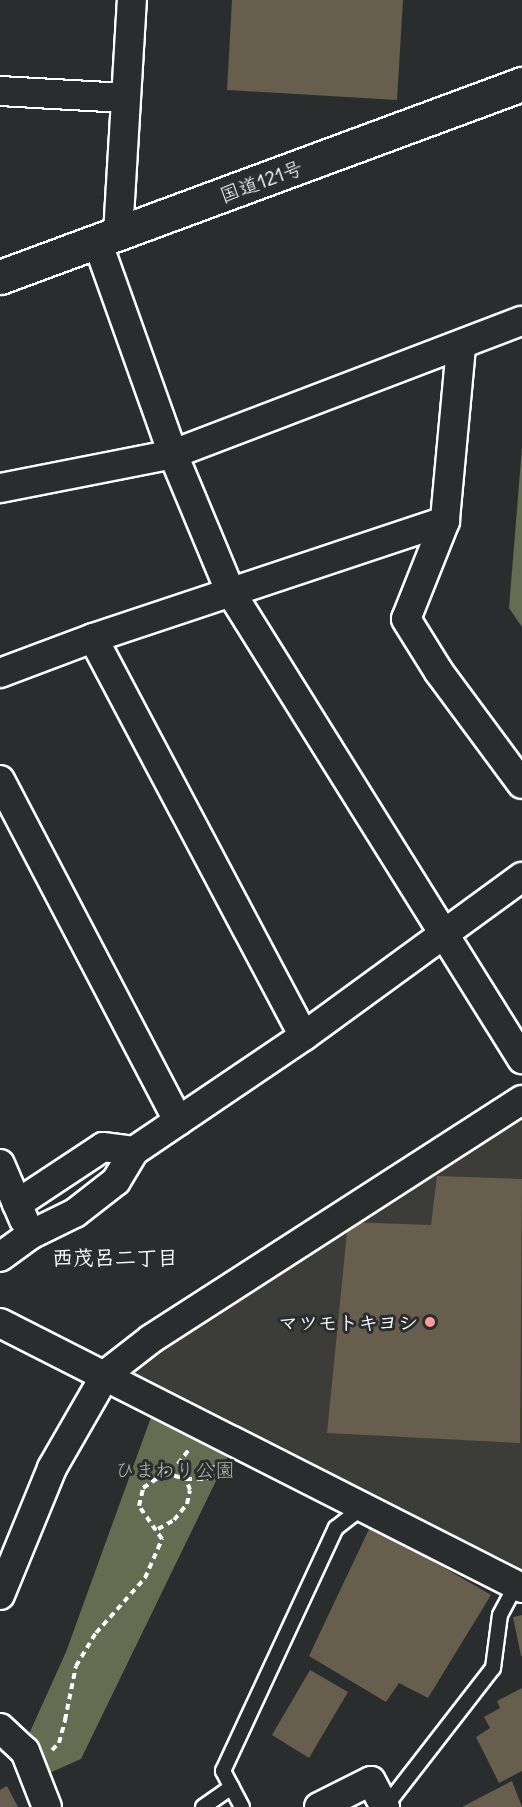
<!DOCTYPE html>
<meta charset="utf-8">
<style>
body{margin:0}
#map{position:relative;width:522px;height:1807px;overflow:hidden;background:#2a2d2e;font-family:Delius,"Klee One",sans-serif}
div>[style]{position:absolute}
.built>*{inset:0;background:#3c3c38}
.green>*{inset:0;background:#646c51}
.building>*{inset:0;background:#675e4e}
.path>*{height:4px;margin-top:-2px;transform-origin:0;background:repeating-linear-gradient(90deg,#fff 0 6px,transparent 0 10.5px)}
.roads{filter:drop-shadow(2px 0 #fff) drop-shadow(-2px 0 #fff) drop-shadow(0 2px #fff) drop-shadow(0 -2px #fff)}
.lane>*{height:14px;margin:-7px;padding:0 7px;transform-origin:7px;border-radius:7px;background:#2a2d2e}
.street>*{height:28px;margin:-14px;padding:0 14px;transform-origin:14px;border-radius:14px;background:#2a2d2e}
.highway>*{height:33px;margin:-16.5px;padding:0 16.5px;transform-origin:16.5px;border-radius:16.5px;background:#2a2d2e}
.dots>*{width:16px;height:16px;translate:-50% -50%;box-sizing:border-box;border:3px solid #2a2d2e;border-radius:50%}
span{translate:-50% -50%;white-space:nowrap;text-align:center;line-height:1.15;-webkit-text-stroke:6px #2a2d2e;paint-order:stroke}
.street-label{font-size:20px;color:#fff}
.poi-label{font-size:20px;color:#fff;font-weight:700}
.right{translate:-100% -50%;text-align:right}
.park-label{font-size:20px;color:#b2b6a8}
.neighbourhood-label{font-size:21px;color:#fff;font-weight:700}
</style>
<div id="map">
<div class="built">
<div style="clip-path:polygon(522px 1116px,522px 1570px,123px 1372px)"></div>
</div>
<div class="green">
<div style="clip-path:polygon(522px 447px,522px 627px,509px 608px)"></div>
<div style="clip-path:polygon(154px 1409px,231px 1450px,81px 1759px,47px 1774px,29px 1734px,66px 1652px)"></div>
</div>
<div class="building">
<div style="clip-path:polygon(232px 0,403px 0,397px 100px,227px 90px)"></div>
<div style="clip-path:polygon(437px 1176px,522px 1179px,520px 1443px,327px 1433px,348px 1222px,431px 1225px)"></div>
<div style="clip-path:polygon(371px 1525px,491px 1595px,428px 1698px,399px 1683px,386px 1702px,309px 1656px)"></div>
<div style="clip-path:polygon(522px 1615px,522px 1656px,521px 1656px,513px 1617px)"></div>
<div style="clip-path:polygon(310px 1670px,348px 1692px,309px 1758px,272px 1735px)"></div>
<div style="clip-path:polygon(522px 1688px,522px 1771px,499px 1783px,476px 1737px,490px 1728px,484px 1717px,500px 1708px,497px 1701px)"></div>
<div style="clip-path:polygon(512px 1781px,522px 1807px,462px 1807px)"></div>
<div style="clip-path:polygon(7px 1786px,18px 1807px,0 1807px,0 1790px)"></div>
</div>
<div class="path">
<div style="left:164px;top:1473px;width:23px;rotate:15deg"></div>
<div style="left:186px;top:1479px;width:20px"></div>
<div style="left:206px;top:1479px;width:11px;rotate:-49deg"></div>
<div style="left:213px;top:1471px;width:10px;rotate:-96deg"></div>
<div style="left:158px;top:1529px;width:18px;rotate:-29deg"></div>
<div style="left:174px;top:1520px;width:21px;rotate:-51deg"></div>
<div style="left:187px;top:1504px;width:14px;rotate:-78deg"></div>
<div style="left:190px;top:1490px;width:12px;rotate:-110deg"></div>
<div style="left:52px;top:1750px;width:10px;rotate:-45deg"></div>
<div style="left:59px;top:1743px;width:24px;rotate:-75deg"></div>
<div style="left:65px;top:1720px;width:55px;rotate:-78.5deg"></div>
<div style="left:76px;top:1666px;width:39px;rotate:-59deg"></div>
<div style="left:96px;top:1633px;width:74px;rotate:-48.3deg"></div>
<div style="left:145px;top:1578px;width:43px;rotate:-66.4deg"></div>
<div style="left:162px;top:1539px;width:40px;rotate:-124.9deg"></div>
<div style="left:139px;top:1506px;width:18px;rotate:-77deg"></div>
<div style="left:143px;top:1488px;width:42px;rotate:-34.4deg"></div>
<div style="left:178px;top:1464px;width:20px;rotate:-53deg"></div>
</div>
<div class="roads">
<div class="lane">
<div style="left:203px;top:1807px;width:35px;rotate:-35deg"></div>
<div style="left:242px;top:1807px;width:41px;rotate:-117.8deg"></div>
<div style="left:223px;top:1771px;width:268px;rotate:-65.1deg"></div>
<div style="left:336px;top:1528px;width:36px;rotate:-38deg"></div>
<div style="left:385px;top:1807px;width:176px;rotate:-52.2deg"></div>
<div style="left:493px;top:1668px;width:53px;rotate:-82.5deg"></div>
<div style="left:500px;top:1615px;width:34px;rotate:-62deg"></div>
</div>
<div class="street">
<div style="left:0;top:91px;width:124px;rotate:3.2deg"></div>
<div style="left:118px;top:234px;width:234px;rotate:-86.6deg"></div>
<div style="left:97px;top:241px;width:226px;rotate:70.4deg"></div>
<div style="left:173px;top:454px;width:148px;rotate:67.4deg"></div>
<div style="left:230px;top:591px;width:552px;rotate:58.04deg"></div>
<div style="left:461px;top:347px;width:175px;rotate:95.3deg"></div>
<div style="left:445px;top:521px;width:105px;rotate:111.7deg"></div>
<div style="left:406px;top:619px;width:62px;rotate:58.1deg"></div>
<div style="left:439px;top:672px;width:139px;rotate:53.5deg"></div>
<div style="left:0;top:488px;width:176px;rotate:-11.1deg"></div>
<div style="left:173px;top:454px;width:373px;rotate:-20.9deg"></div>
<div style="left:93px;top:638px;width:450px;rotate:62.1deg"></div>
<div style="left:0;top:673px;width:99px;rotate:-20.6deg"></div>
<div style="left:93px;top:638px;width:371px;rotate:-18.4deg"></div>
<div style="left:0;top:780px;width:385px;rotate:62.4deg"></div>
<div style="left:0;top:1164px;width:61px;rotate:66.8deg"></div>
<div style="left:17px;top:1204px;width:103px;rotate:-33.5deg"></div>
<div style="left:103px;top:1147px;width:31px;rotate:7deg"></div>
<div style="left:0;top:1257px;width:37px;rotate:-36deg"></div>
<div style="left:30px;top:1235px;width:50px;rotate:-26.1deg"></div>
<div style="left:75px;top:1213px;width:52px;rotate:-38deg"></div>
<div style="left:116px;top:1181px;width:35px;rotate:-59deg"></div>
<div style="left:134px;top:1151px;width:205px;rotate:-34.1deg"></div>
<div style="left:304px;top:1036px;width:270px;rotate:-36.1deg"></div>
<div style="left:0;top:1323px;width:585px;rotate:26.92deg"></div>
<div style="left:0;top:1595px;width:137px;rotate:-67.7deg"></div>
<div style="left:52px;top:1468px;width:108px;rotate:-60.1deg"></div>
<div style="left:106px;top:1374px;width:57px;rotate:-37.9deg"></div>
<div style="left:151px;top:1339px;width:441px;rotate:-32.8deg"></div>
<div style="left:0;top:1728px;width:34px;rotate:43deg"></div>
<div style="left:25px;top:1751px;width:60px;rotate:68.6deg"></div>
<div style="left:319px;top:1807px;width:58px;rotate:-26.6deg"></div>
<div style="left:371px;top:1781px;width:30px;rotate:62deg"></div>
</div>
<div class="highway">
<div style="left:0;top:277px;width:557px;rotate:-20.29deg"></div>
</div>
</div>
<div class="dots">
<div style="left:430px;top:1322px;background:#ff9aa2"></div>
</div>
<div class="street-label">
<span style="left:261px;top:181px;rotate:-20deg">国道121号</span>
</div>
<div class="poi-label">
<span class="right" style="left:418px;top:1322px">マツモトキヨシ</span>
</div>
<div class="park-label">
<span style="left:175px;top:1469px">ひまわり公園</span>
</div>
<div class="neighbourhood-label">
<span style="left:115px;top:1258px">西茂呂二丁目</span>
</div>
</div>
